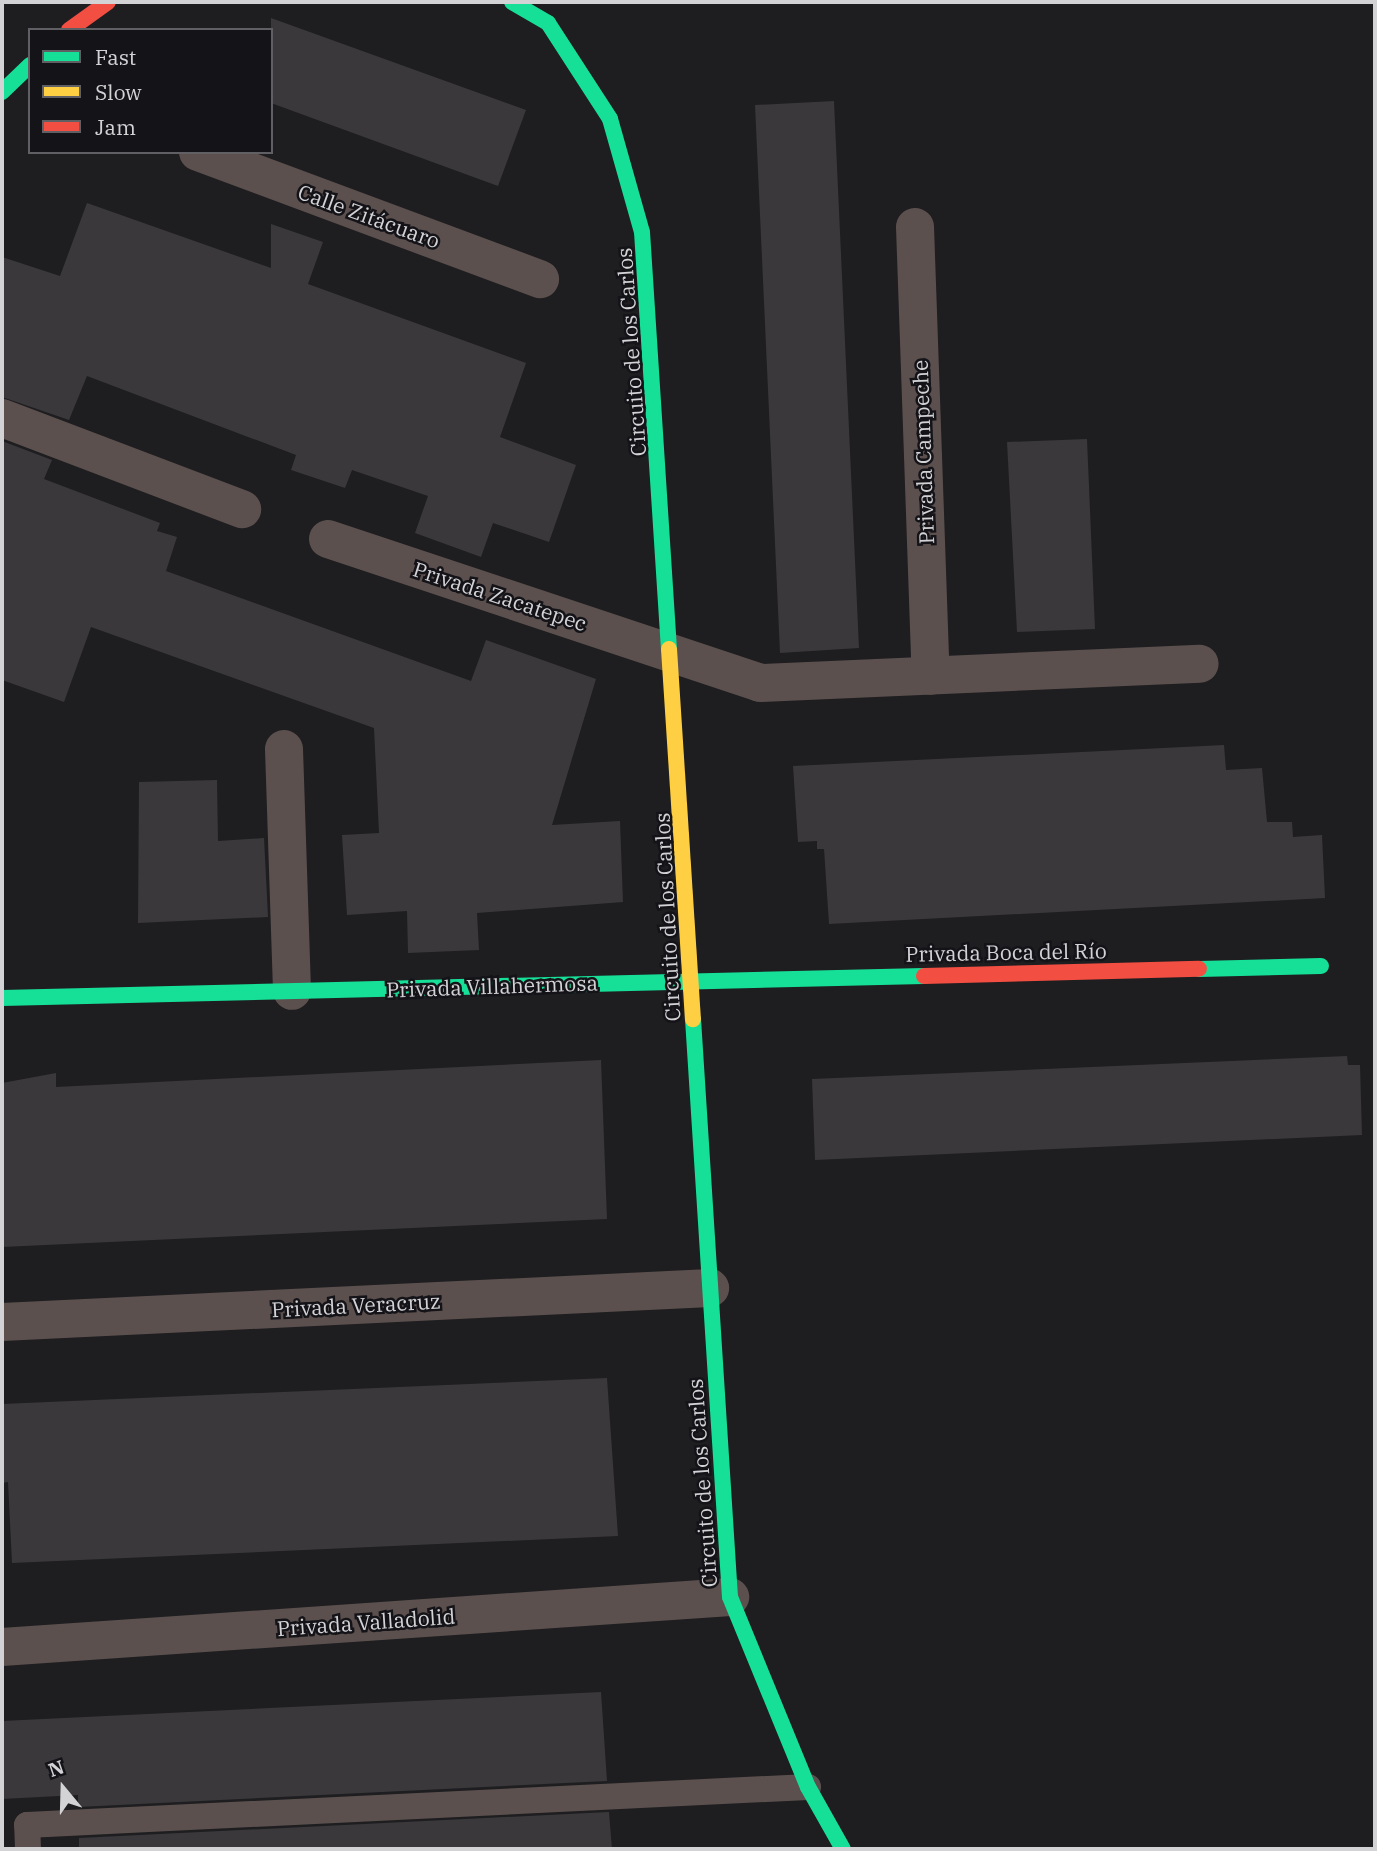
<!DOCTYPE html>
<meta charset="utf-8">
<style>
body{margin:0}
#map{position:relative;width:1377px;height:1851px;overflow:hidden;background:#1e1d20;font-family:"IBM Plex Serif",serif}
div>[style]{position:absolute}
.building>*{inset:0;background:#3a383b}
.lane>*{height:26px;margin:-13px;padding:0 13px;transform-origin:13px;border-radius:13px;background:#5b504e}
.street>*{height:38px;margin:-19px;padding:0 19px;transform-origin:19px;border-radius:19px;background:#5b504e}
.fast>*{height:16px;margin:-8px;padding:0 8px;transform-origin:8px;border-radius:8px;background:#16e098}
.slow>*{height:16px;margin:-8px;padding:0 8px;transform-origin:8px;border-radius:8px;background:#ffcf43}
.jam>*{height:16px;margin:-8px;padding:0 8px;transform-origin:8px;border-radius:8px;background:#f24e42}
span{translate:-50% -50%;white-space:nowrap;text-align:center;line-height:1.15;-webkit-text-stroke:5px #141318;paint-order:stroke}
.street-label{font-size:21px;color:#d3d2d5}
.frame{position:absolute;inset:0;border:4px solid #d3d2d5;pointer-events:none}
.legend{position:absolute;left:28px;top:28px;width:245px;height:126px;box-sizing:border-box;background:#141318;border:2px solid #605f64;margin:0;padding:9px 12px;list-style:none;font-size:21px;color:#d3d2d5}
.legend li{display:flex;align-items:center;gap:14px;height:35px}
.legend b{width:35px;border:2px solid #605f64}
.north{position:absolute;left:28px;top:1753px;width:70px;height:70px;-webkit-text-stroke:5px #141318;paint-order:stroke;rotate:341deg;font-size:19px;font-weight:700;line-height:28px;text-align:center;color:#d3d2d5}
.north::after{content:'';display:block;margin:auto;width:24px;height:32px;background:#d3d2d5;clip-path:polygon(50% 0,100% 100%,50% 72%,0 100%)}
</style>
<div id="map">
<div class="building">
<div style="clip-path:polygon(271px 18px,526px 110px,498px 186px,271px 103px)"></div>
<div style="clip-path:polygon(834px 101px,859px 648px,780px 653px,755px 105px)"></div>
<div style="clip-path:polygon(87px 203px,271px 268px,271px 224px,323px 242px,308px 284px,526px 363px,500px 437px,576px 465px,549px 542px,493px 523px,481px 557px,415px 533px,428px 496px,352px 470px,345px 488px,291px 470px,296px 455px,87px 376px,69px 420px,2px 397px,2px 257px,60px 276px)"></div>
<div style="clip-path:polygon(1087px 439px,1095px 629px,1017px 632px,1007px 442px)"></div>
<div style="clip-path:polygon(2px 441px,52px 460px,44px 479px,160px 523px,157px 531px,177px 537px,166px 571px,471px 681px,486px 640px,596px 679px,552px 825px,620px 821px,623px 902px,477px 913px,479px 950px,408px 953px,407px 911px,347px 915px,342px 835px,379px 833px,374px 728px,91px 627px,64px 702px,2px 680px)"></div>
<div style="clip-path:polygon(1224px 745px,1226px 770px,1262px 768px,1267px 822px,1292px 822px,1293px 837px,1322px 835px,1325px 898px,829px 924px,824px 849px,817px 849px,817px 841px,798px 842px,793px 766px)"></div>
<div style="clip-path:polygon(217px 780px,218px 841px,264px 838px,268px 917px,138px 923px,139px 782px)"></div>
<div style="clip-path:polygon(1347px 1056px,1348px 1065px,1360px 1065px,1362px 1135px,815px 1160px,812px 1079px)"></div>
<div style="clip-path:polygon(601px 1060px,607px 1219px,2px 1247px,2px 1083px,56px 1073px,56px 1087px)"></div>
<div style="clip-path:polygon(607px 1378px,618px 1536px,12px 1563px,8px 1482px,2px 1483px,2px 1404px)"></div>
<div style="clip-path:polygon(601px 1692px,607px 1781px,78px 1807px,78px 1795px,2px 1799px,2px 1721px)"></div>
<div style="clip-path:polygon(609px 1812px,612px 1849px,79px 1849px,79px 1838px)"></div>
</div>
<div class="lane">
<div style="left:28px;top:1849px;width:24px;rotate:-92deg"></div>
<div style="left:27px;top:1825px;width:782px;rotate:-2.79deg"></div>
</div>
<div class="street">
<div style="left:198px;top:152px;width:365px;rotate:20.4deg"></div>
<div style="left:915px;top:227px;width:449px;rotate:88deg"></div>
<div style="left:2px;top:418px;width:257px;rotate:20.8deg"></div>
<div style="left:328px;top:539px;width:455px;rotate:18.4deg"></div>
<div style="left:760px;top:683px;width:440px;rotate:-2.5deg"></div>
<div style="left:284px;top:749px;width:242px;rotate:88.1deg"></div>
<div style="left:2px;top:1322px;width:709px;rotate:-2.75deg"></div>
<div style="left:2px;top:1647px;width:730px;rotate:-3.93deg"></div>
</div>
<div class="fast">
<div style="left:512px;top:2px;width:42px;rotate:30.3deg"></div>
<div style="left:548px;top:23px;width:114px;rotate:57.1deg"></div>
<div style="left:610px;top:119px;width:117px;rotate:74.2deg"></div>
<div style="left:642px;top:232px;width:418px;rotate:86.3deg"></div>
<div style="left:2px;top:92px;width:39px;rotate:-44deg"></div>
<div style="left:1199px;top:969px;width:122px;rotate:-1.4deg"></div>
<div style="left:2px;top:998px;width:922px;rotate:-1.37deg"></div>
<div style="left:693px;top:1019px;width:579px;rotate:86.34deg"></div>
<div style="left:730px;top:1597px;width:205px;rotate:67.7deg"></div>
<div style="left:808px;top:1787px;width:71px;rotate:60.6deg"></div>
</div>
<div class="slow">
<div style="left:669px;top:649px;width:371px;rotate:86.3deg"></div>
</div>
<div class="jam">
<div style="left:69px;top:30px;width:48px;rotate:-35.7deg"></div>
<div style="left:924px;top:976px;width:275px;rotate:-1.5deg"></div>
</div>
<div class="street-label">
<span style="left:369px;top:216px;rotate:20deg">Calle Zitácuaro</span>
<span style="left:631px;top:352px;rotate:-94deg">Circuito de los Carlos</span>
<span style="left:923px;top:452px;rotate:-92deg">Privada Campeche</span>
<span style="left:500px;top:596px;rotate:18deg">Privada Zacatepec</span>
<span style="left:667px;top:917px;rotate:-93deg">Circuito de los Carlos</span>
<span style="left:1006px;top:952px;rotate:-1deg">Privada Boca del Río</span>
<span style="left:492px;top:986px;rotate:-2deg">Privada Villahermosa</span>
<span style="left:356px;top:1305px;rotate:-3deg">Privada Veracruz</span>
<span style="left:702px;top:1483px;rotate:-94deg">Circuito de los Carlos</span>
<span style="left:366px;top:1622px;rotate:-4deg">Privada Valladolid</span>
</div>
<div class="frame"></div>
<ul class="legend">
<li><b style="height:9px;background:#16e098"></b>Fast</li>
<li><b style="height:9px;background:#ffcf43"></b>Slow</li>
<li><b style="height:9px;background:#f24e42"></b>Jam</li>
</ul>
<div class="north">N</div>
</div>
